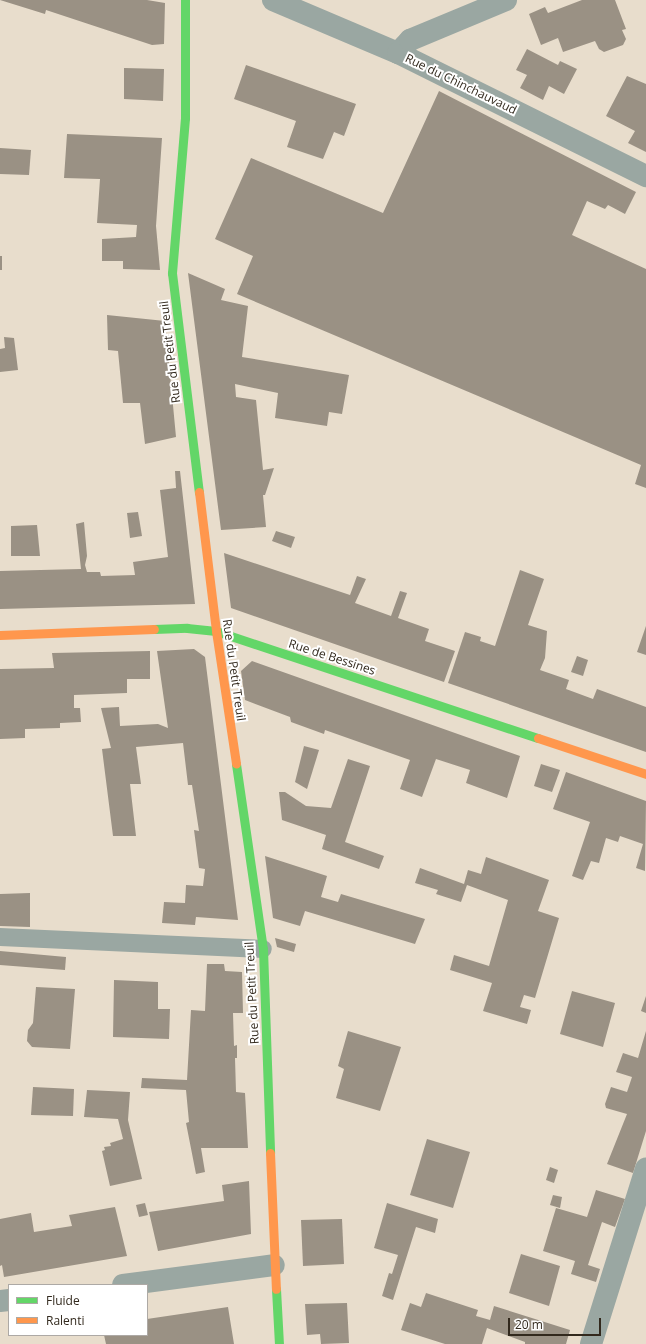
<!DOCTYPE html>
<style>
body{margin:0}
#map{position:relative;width:646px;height:1344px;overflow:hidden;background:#e8ddcc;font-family:"Open Sans",sans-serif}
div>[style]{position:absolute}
.building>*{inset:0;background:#9a9184}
.lane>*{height:18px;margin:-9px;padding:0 9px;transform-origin:9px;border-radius:9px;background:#9aa7a2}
.street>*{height:22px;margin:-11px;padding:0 11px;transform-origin:11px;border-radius:11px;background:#9aa7a2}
.fast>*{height:9px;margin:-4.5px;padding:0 4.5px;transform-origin:4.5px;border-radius:4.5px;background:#63d668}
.slow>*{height:9px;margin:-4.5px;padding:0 4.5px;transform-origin:4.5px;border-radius:4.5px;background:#ff974d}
span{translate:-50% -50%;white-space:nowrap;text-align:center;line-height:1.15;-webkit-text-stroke:4px #fff;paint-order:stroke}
.street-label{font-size:12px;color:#32291d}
.legend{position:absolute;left:8px;top:1284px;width:140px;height:52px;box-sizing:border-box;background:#fff;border:1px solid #ada9a5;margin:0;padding:5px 7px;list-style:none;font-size:12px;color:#32291d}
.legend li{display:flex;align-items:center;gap:8px;height:20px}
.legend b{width:20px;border:1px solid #ada9a5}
.scale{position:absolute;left:508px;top:1318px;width:93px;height:18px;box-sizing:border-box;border:2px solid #32291d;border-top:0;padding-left:5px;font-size:12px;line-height:14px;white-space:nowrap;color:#32291d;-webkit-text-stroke:3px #fff;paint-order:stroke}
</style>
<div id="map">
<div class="building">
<div style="clip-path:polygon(0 0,147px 0,165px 3px,164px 44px,152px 45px,46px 10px,45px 14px)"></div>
<div style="clip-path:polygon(582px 0,615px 0,626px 29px,622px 30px,626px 39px,623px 45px,604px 52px,599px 49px,595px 41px,563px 52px,558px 38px,541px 45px,529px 14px,545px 7px,548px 13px)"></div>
<div style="clip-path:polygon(527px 49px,558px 65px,560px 61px,577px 69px,564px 94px,549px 86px,543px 100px,520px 88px,527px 75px,516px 70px)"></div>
<div style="clip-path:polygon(246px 65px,356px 104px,344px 136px,334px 132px,323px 159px,287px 147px,296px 121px,234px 99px)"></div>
<div style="clip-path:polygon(124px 68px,164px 69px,163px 101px,124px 99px)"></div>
<div style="clip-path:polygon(627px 76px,646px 84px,646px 152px,628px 143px,635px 131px,606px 116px)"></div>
<div style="clip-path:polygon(439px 91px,636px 192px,625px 214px,608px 205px,605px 209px,587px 201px,572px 235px,646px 269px,646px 488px,635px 484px,641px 465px,237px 294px,253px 256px,215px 239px,251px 158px,383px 213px)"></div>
<div style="clip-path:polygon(67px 134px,162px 138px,156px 226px,160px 270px,123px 269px,123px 261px,102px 261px,102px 239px,136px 237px,137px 225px,97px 223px,100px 179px,64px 178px)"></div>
<div style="clip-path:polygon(0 148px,31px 150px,29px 175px,0 174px)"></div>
<div style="clip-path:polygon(0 256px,2px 256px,2px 270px,0 270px)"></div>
<div style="clip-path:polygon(188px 273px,225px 289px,221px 300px,248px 306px,242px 357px,349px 375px,342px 414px,329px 412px,327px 426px,275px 418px,278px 393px,235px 384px,236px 397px,256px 400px,263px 470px,274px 468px,265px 495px,263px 495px,266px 527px,221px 530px)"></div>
<div style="clip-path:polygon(107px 315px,165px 321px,176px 437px,145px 444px,140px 403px,123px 403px,118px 351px,108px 350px)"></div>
<div style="clip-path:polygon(4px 337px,14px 338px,18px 370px,0 372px,0 349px,5px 348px)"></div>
<div style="clip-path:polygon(175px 471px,180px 471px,195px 604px,0 609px,0 571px,81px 569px,76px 524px,84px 522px,87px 556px,85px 565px,87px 572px,100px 572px,101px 576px,135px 575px,133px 562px,168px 557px,160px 490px,176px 488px)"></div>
<div style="clip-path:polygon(138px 512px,142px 536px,130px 538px,127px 513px)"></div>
<div style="clip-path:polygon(37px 525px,40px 556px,11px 556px,11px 526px)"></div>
<div style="clip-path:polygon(276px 531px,295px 537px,291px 548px,272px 541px)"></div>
<div style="clip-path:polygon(224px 553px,350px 595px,357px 576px,366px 579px,355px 603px,391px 616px,400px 591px,407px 593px,398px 618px,429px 629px,425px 641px,455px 651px,444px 682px,231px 608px)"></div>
<div style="clip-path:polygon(520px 570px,544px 579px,528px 625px,547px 631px,545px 658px,540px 670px,569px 680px,566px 689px,593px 699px,597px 689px,646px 707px,646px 752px,448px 683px,465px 632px,481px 637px,480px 641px,495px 646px)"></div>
<div style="clip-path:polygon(646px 626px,646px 655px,637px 652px)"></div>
<div style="clip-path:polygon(194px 649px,205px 657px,238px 920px,196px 917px,195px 925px,162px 923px,164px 902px,185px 903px,186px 885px,203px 886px,205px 869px,199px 868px,194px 830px,199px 831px,192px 785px,188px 785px,183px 743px,136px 747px,141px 784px,130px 784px,136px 836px,113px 836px,102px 749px,111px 748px,101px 708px,119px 707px,120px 726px,158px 724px,168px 728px,157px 651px)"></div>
<div style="clip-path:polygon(150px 651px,150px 679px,127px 679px,127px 693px,74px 695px,74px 708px,80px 708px,81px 722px,60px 723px,60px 728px,25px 729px,25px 738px,0 739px,0 669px,54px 668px,52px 653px)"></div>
<div style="clip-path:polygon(577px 656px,588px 660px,583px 676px,571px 672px)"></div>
<div style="clip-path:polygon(252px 661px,520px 756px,507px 798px,466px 783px,470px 770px,436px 759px,422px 797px,400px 789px,410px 760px,325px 730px,324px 734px,291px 722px,290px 717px,245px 700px,241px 671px)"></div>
<div style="clip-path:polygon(304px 746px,319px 750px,307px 789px,295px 782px)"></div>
<div style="clip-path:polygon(348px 759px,370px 766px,345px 842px,384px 856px,379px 869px,322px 849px,326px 835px,282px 820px,279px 792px,285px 792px,306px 806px,331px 808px)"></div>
<div style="clip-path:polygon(541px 764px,560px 770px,552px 792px,534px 786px)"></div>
<div style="clip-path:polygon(566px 772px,646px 801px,645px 871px,636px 868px,643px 844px,620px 836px,618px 842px,606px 838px,599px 863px,591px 861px,583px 880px,572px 876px,590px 822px,553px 809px)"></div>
<div style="clip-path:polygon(265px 856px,327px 876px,321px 897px,338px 902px,341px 894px,425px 919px,415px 944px,305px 911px,300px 926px,273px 918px)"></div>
<div style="clip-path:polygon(486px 857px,549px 880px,538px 911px,559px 918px,535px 998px,524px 995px,520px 1007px,531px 1010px,527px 1024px,483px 1011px,492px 983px,450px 970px,454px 955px,489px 966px,508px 900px,467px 885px,461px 902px,436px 894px,438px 890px,415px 883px,420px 868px,464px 884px,468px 870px,481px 874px)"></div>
<div style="clip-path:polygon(30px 893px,30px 927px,0 926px,0 894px)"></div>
<div style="clip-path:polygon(275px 938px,296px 944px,294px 952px,277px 947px)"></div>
<div style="clip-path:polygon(0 951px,66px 957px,65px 970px,0 965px)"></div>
<div style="clip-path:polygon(207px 964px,224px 964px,225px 971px,242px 972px,243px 1013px,233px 1013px,234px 1046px,237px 1045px,237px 1058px,235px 1058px,236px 1092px,245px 1093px,248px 1148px,201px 1148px,205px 1172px,196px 1174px,186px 1123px,189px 1122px,186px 1090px,141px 1088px,142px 1078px,187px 1080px,191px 1010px,205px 1011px)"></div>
<div style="clip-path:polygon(114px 980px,158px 982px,158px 1009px,170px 1009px,169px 1039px,113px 1037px)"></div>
<div style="clip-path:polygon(36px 987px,75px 989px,70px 1049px,32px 1047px,27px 1041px,28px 1030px,33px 1023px)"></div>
<div style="clip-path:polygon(572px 991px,615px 1003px,603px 1047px,560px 1034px)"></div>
<div style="clip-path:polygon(646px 996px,646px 1013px,641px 1011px)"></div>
<div style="clip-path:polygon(348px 1031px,401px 1047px,380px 1111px,336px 1098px,344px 1069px,338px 1066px)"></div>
<div style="clip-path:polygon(646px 1031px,646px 1131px,633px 1173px,607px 1164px,627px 1114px,606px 1108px,605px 1104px,611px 1087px,627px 1092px,632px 1077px,616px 1072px,623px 1053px,638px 1058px)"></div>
<div style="clip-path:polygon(33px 1087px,74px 1089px,73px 1116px,31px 1115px)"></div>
<div style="clip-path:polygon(87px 1090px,130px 1092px,128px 1120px,142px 1179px,110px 1186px,102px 1151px,105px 1150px,104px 1147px,111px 1146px,110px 1143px,123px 1139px,118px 1119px,84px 1117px)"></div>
<div style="clip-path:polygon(427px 1139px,470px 1152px,453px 1208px,410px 1195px)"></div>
<div style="clip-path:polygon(550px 1167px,558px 1170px,554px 1183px,546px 1180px)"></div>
<div style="clip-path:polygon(249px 1181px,251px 1234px,158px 1251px,149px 1212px,224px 1201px,222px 1185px)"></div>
<div style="clip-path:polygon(596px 1190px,625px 1199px,615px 1227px,602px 1222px,588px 1265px,600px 1269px,596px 1282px,571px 1274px,575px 1261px,543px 1251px,556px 1208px,587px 1217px)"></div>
<div style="clip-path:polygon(553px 1195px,562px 1197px,560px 1208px,550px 1205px)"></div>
<div style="clip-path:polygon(145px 1203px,148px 1215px,139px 1217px,136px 1205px)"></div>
<div style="clip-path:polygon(387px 1203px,438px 1219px,435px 1233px,416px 1227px,393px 1300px,382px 1296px,389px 1273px,392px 1274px,398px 1255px,374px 1248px)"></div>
<div style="clip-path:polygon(115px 1207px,127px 1256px,4px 1277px,2px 1265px,0 1266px,0 1219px,31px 1213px,34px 1232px,72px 1226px,69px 1215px)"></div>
<div style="clip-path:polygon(342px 1219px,344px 1264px,303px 1266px,301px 1220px)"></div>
<div style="clip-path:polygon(521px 1254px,560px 1266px,549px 1306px,509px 1293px)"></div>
<div style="clip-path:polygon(426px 1293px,478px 1310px,476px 1316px,490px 1320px,494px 1306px,570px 1330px,566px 1344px,525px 1344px,525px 1342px,487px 1328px,482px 1344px,445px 1344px,401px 1330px,410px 1303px,421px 1307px)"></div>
<div style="clip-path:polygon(347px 1303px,349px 1343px,321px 1344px,320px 1334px,307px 1335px,305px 1304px)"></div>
<div style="clip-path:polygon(228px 1307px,234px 1344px,106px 1344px,104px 1335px,147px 1335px,147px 1319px)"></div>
</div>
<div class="lane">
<div style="left:0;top:937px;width:263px;rotate:2.6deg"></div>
</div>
<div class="street">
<div style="left:273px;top:0;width:136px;rotate:23deg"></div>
<div style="left:398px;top:53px;width:277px;rotate:26.4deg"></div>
<div style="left:398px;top:53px;width:18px;rotate:-47deg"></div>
<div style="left:410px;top:40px;width:104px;rotate:-22.6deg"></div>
<div style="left:123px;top:1285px;width:152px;rotate:-7.5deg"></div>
<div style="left:0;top:1301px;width:9px;rotate:-6deg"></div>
<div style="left:591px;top:1344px;width:184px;rotate:-72.6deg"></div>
</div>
<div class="fast">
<div style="left:185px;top:0;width:118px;rotate:90deg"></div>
<div style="left:185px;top:118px;width:156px;rotate:94.8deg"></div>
<div style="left:172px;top:273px;width:221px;rotate:83deg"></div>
<div style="left:154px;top:629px;width:33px;rotate:-2deg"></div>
<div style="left:187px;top:628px;width:29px;rotate:6deg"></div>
<div style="left:216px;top:631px;width:339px;rotate:18.4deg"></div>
<div style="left:236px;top:764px;width:187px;rotate:81.7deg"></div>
<div style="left:263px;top:949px;width:204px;rotate:88deg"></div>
<div style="left:276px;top:1289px;width:55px;rotate:86.9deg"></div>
</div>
<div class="slow">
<div style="left:199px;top:492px;width:140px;rotate:83deg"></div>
<div style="left:216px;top:631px;width:134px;rotate:81.4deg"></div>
<div style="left:0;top:635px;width:154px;rotate:-2.2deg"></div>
<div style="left:538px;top:738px;width:114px;rotate:18.4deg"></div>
<div style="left:270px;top:1153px;width:136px;rotate:87.5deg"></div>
</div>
<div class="street-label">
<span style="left:461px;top:84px;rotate:26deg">Rue du Chinchauvaud</span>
<span style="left:170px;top:352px;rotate:-97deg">Rue du Petit Treuil</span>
<span style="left:332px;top:657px;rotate:18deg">Rue de Bessines</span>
<span style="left:234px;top:670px;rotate:82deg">Rue du Petit Treuil</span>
<span style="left:252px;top:993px;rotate:-93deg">Rue du Petit Treuil</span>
</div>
<ul class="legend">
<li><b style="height:5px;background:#63d668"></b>Fluide</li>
<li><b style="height:5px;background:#ff974d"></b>Ralenti</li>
</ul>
<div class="scale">20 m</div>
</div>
